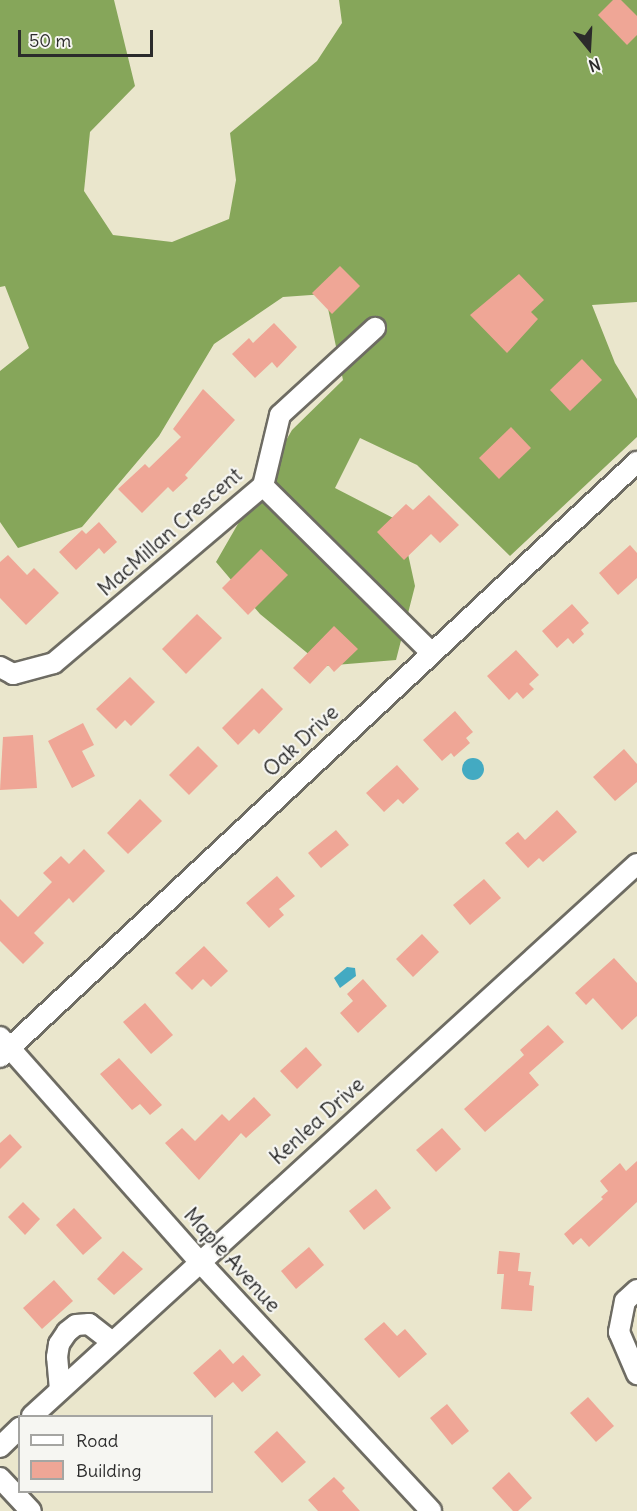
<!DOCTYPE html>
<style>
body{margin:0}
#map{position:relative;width:637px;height:1511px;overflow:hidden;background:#eae6cc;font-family:Delius,sans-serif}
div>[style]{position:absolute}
.forest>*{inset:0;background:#86a65a}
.water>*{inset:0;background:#43aac2}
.round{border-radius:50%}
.building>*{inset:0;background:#efa696}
.roads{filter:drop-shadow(2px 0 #6e6c63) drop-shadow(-2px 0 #6e6c63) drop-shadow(0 2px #6e6c63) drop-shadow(0 -2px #6e6c63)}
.minor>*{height:20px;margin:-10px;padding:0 10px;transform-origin:10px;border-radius:10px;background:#fff}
span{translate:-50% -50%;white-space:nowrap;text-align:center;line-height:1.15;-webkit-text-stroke:4.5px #f6f6f2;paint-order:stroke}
.street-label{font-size:21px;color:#2b2b2b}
.legend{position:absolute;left:18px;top:1415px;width:195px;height:78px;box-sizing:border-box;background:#f6f6f2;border:2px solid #a5a5a2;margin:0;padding:8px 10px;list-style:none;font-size:18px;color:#2b2b2b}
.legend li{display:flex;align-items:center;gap:12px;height:30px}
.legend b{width:30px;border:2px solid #a5a5a2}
.north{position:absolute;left:559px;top:18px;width:60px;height:60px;-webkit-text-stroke:4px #f6f6f2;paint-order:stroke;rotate:162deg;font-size:16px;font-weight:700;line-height:24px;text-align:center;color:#2b2b2b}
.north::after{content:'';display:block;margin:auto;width:21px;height:27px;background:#2b2b2b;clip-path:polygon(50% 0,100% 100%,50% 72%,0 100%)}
.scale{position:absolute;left:18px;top:30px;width:135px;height:27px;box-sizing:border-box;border:3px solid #2b2b2b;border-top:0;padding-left:8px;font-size:18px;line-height:21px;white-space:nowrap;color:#2b2b2b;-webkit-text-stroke:4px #f6f6f2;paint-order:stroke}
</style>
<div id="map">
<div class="forest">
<div style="clip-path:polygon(0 0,114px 0,135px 86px,90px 132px,84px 191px,113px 235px,172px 242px,229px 219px,236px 180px,230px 133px,317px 61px,342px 23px,339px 0,637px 0,637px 302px,592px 305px,615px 363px,637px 399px,637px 437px,510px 556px,417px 465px,360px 438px,335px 488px,401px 522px,415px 586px,396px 660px,323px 666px,260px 614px,216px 562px,292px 430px,343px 380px,325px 294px,283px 297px,214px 344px,159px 436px,82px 527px,18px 548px,0 522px,0 371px,29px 348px,5px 286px,0 287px)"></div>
</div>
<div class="water">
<div class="round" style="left:462px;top:758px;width:22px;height:22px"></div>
<div style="clip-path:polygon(347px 967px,355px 968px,356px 976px,340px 988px,334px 978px)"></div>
</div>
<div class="building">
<div style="clip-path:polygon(613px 0,621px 0,637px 16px,637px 35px,627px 45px,598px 15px)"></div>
<div style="clip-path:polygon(340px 266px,360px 286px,332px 314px,312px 293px)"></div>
<div style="clip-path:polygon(519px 274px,544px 300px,531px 312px,538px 319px,507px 353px,470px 315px)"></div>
<div style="clip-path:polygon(274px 323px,297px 347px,277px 368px,272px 362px,255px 378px,232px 354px,249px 338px,253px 343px)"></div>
<div style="clip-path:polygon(582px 359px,602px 380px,570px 411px,550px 390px)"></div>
<div style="clip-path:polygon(203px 389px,235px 420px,185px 475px,188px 478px,173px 492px,168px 487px,142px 513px,118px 489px,145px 464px,149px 468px,181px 437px,173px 429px)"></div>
<div style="clip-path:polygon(511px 427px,531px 448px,499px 479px,479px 458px)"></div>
<div style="clip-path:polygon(429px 495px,459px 525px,440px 543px,431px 534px,404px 560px,377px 532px,406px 504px,413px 510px)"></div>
<div style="clip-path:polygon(99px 522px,117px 542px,104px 554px,99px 548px,76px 570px,59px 552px,82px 530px,86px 534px)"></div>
<div style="clip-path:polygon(630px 545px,637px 553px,637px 578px,618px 595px,599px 573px)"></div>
<div style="clip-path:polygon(261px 549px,288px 575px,248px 615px,222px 588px)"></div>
<div style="clip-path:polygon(8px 555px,27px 575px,34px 568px,59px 593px,26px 625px,0 598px,0 562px)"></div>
<div style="clip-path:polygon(572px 604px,589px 623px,581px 630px,584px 634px,573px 644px,568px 638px,557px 648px,542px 631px)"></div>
<div style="clip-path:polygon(197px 614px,222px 638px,186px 674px,162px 649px)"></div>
<div style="clip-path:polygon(334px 626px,358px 649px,334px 672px,328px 665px,310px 684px,293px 668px)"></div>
<div style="clip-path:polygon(516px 650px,539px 675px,529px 684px,534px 689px,523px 699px,517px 692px,509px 700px,487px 676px)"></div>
<div style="clip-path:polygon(130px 677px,155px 702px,131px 726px,125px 720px,116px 729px,96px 709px)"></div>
<div style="clip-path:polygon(262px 688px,283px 709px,259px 734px,254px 729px,238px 745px,222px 728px)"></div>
<div style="clip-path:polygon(455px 711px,473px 732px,466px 738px,470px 743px,454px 757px,451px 753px,442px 761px,423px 740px)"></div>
<div style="clip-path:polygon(83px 723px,94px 745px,82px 751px,95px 776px,72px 788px,48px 741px)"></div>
<div style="clip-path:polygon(33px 735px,37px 788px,0 790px,3px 737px)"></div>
<div style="clip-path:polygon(198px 746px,218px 766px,189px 795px,169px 775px)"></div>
<div style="clip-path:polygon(624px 749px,637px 764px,637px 782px,615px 801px,593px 777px)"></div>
<div style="clip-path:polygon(397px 765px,419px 789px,403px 804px,398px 799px,384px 812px,366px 793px)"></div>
<div style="clip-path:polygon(140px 799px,162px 821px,128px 854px,107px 833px)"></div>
<div style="clip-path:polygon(557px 810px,577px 832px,543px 862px,539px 858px,528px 868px,505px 843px,518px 832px,525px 840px)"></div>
<div style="clip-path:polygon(336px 830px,349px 845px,321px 868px,308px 853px)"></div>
<div style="clip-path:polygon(84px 849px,105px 871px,73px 903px,69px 898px,34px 933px,44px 943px,23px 964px,0 941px,0 899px,18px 917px,52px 882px,43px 873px,61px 856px,69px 864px)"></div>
<div style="clip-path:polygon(277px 876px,295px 896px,279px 909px,284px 915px,269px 928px,246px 903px)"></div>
<div style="clip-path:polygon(484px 879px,501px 898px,470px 925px,453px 905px)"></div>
<div style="clip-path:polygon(422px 934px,439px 952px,413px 977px,396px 959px)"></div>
<div style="clip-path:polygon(204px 946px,228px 971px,211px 987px,203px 979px,192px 990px,175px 973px)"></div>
<div style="clip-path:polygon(614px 958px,637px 983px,637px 1016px,622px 1030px,593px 998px,586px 1005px,575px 993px)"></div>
<div style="clip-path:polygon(363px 979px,387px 1006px,358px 1033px,340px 1013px,353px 1001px,347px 994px)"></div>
<div style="clip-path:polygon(145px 1003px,173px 1035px,151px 1054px,123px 1022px)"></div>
<div style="clip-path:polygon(548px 1025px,564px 1042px,529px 1073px,539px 1085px,485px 1132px,464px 1109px,524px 1055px,520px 1050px)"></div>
<div style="clip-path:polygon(306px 1047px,322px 1065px,297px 1089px,280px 1071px)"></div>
<div style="clip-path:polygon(119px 1058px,162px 1105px,150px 1115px,140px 1104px,132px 1110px,100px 1074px)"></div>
<div style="clip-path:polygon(254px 1097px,271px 1115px,246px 1138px,241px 1133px,199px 1180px,165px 1143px,182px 1128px,195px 1141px,222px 1114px,229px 1121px)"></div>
<div style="clip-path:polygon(442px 1128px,461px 1149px,436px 1172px,416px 1150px)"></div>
<div style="clip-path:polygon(10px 1134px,22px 1147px,0 1169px,0 1143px)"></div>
<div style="clip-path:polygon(637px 1161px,637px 1202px,589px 1247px,581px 1238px,573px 1245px,564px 1234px,603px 1199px,601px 1197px,608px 1191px,600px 1181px,620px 1163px,626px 1171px)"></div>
<div style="clip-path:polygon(376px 1189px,391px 1208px,364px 1230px,349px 1211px)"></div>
<div style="clip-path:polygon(23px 1202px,40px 1219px,25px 1235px,8px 1217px)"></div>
<div style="clip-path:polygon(74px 1208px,102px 1238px,83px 1255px,56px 1225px)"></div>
<div style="clip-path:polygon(309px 1247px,324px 1265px,296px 1289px,281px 1271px)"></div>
<div style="clip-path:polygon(123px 1251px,143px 1269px,114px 1295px,97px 1279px)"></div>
<div style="clip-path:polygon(499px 1251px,520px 1253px,518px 1271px,531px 1272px,529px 1285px,534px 1286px,532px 1311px,501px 1309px,504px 1274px,497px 1274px)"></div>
<div style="clip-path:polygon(54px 1280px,73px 1301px,42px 1329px,23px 1308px)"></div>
<div style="clip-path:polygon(384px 1322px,397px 1336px,405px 1329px,427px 1354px,399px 1378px,364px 1339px)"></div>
<div style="clip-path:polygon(220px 1349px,233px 1364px,243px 1355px,261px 1375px,242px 1392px,233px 1382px,215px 1398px,193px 1373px)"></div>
<div style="clip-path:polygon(588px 1397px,614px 1426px,596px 1442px,570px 1413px)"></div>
<div style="clip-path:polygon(447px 1404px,469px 1431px,452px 1445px,430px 1418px)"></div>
<div style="clip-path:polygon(277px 1431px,306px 1462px,282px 1483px,254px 1452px)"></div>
<div style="clip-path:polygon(509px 1472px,532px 1498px,518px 1511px,513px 1511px,492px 1488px)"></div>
<div style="clip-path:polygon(334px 1477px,345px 1488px,342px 1491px,360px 1511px,318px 1511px,308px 1500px)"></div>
</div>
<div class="roads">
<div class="minor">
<div style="left:263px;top:486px;width:236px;rotate:44.7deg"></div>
<div style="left:0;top:667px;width:15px;rotate:28deg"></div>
<div style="left:13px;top:674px;width:42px;rotate:-15deg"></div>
<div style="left:54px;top:663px;width:274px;rotate:-40.3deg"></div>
<div style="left:263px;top:486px;width:73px;rotate:-76.5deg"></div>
<div style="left:280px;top:415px;width:129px;rotate:-42.5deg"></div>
<div style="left:0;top:1037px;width:300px;rotate:48.4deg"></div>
<div style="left:199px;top:1261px;width:341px;rotate:47.1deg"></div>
<div style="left:0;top:1057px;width:872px;rotate:-43.05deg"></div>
<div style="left:637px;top:1290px;width:16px;rotate:137deg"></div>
<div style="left:625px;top:1301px;width:32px;rotate:101deg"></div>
<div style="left:619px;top:1332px;width:46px;rotate:66.8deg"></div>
<div style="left:60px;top:1390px;width:33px;rotate:-95deg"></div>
<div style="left:57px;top:1357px;width:13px;rotate:-81deg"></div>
<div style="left:59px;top:1344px;width:14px;rotate:-56deg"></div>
<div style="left:67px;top:1332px;width:11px;rotate:-38deg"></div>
<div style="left:76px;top:1325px;width:13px;rotate:-4deg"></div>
<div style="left:89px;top:1324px;width:28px;rotate:38deg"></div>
<div style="left:32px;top:1416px;width:819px;rotate:-42.38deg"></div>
<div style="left:0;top:1447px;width:28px;rotate:-44deg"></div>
<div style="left:0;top:1478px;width:45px;rotate:46.8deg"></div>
</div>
</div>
<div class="street-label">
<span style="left:170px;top:532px;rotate:-41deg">MacMillan Crescent</span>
<span style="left:301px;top:741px;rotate:-43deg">Oak Drive</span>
<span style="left:317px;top:1121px;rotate:-42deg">Kenlea Drive</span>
<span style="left:232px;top:1260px;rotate:48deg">Maple Avenue</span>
</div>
<ul class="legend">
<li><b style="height:8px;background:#fff"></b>Road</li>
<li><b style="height:16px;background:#efa696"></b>Building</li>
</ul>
<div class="north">N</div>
<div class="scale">50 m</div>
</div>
